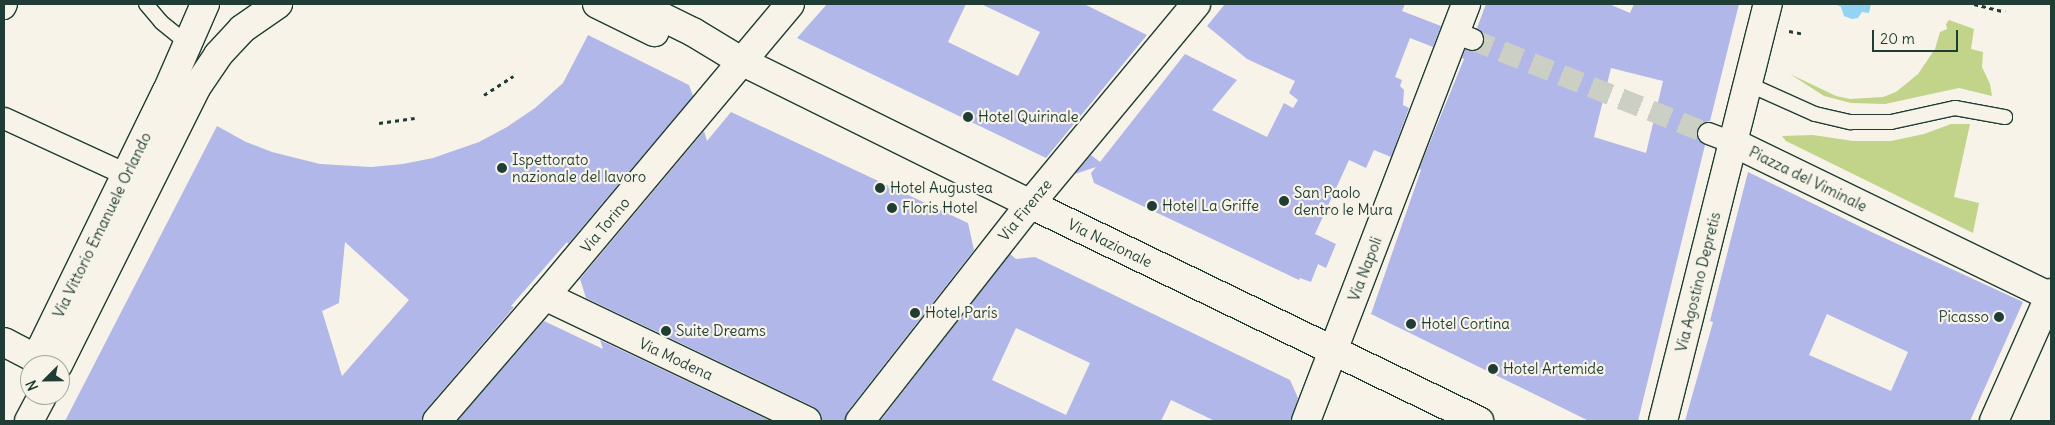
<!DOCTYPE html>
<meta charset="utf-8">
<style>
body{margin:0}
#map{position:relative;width:2055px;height:425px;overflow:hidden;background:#f7f3e8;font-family:Delius,sans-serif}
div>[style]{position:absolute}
.green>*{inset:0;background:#c1d489}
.water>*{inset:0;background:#91d5f3}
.building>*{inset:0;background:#b2b7e9}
.pedestrian-tunnel>*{height:21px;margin-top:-10.5px;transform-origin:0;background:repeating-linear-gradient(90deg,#cccfc4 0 21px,transparent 0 32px)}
.path>*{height:3px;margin-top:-1.5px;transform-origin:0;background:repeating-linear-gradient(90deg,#1f3d34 0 4px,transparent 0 8px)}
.roads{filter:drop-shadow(1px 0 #1f3d34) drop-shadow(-1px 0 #1f3d34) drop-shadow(0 1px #1f3d34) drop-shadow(0 -1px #1f3d34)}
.service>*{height:14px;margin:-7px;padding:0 7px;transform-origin:7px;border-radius:7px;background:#f7f3e8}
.pedestrian>*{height:21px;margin:-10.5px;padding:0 10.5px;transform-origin:10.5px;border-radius:10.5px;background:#f7f3e8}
.minor>*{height:28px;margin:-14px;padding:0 14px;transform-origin:14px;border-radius:14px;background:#f7f3e8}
.tertiary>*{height:28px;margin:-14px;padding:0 14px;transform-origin:14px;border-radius:14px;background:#f7f3e8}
.secondary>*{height:28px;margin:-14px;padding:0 14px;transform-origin:14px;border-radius:14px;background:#f7f3e8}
.dots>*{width:14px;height:14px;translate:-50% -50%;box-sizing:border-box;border:2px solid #f7f3e8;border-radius:50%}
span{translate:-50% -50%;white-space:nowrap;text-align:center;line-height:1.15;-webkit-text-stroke:4.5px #f7f3e8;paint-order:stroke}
.poi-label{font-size:15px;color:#1f3d34}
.left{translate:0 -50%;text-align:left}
.right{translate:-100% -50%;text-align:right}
.street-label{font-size:15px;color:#1f3d34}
.frame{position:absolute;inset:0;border:5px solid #1f3d34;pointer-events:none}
.north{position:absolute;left:20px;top:355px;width:50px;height:50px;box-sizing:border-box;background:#f7f3e8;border:1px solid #a1aaa0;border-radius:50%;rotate:247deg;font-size:14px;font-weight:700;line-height:20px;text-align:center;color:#1f3d34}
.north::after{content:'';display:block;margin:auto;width:18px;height:22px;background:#1f3d34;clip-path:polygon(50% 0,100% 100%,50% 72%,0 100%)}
.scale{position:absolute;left:1872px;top:30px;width:86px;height:22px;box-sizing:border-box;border:2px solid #1f3d34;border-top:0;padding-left:6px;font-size:15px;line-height:18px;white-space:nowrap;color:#1f3d34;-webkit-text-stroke:4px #f7f3e8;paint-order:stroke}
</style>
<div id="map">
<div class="green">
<div style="clip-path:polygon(1949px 20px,1974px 29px,1971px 49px,1983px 52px,1982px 67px,1990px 84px,1992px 96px,1959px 88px,1885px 104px,1851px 103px,1824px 96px,1790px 74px,1836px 96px,1850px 99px,1883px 97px,1896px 92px,1918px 74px,1935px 49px,1940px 32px,1947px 29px,1946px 24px)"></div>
<div style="clip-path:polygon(1951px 124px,1970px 124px,1954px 197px,1979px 203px,1973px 233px,1786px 141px,1782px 136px,1813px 135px,1853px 141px,1891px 141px,1924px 134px)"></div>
</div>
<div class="water">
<div style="clip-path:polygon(1835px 4px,1871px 4px,1869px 13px,1862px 12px,1858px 18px,1852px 19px,1844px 16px,1841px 7px)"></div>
</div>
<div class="building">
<div style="clip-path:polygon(827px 4px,966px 4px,948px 42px,1018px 76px,1040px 32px,981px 4px,1084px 4px,1147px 35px,1046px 158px,797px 38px)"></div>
<div style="clip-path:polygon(1225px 4px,1405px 4px,1402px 11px,1441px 26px,1433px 47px,1410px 38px,1395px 77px,1402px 80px,1400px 86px,1404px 90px,1403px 105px,1409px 108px,1391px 157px,1374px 150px,1366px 168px,1349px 160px,1315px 234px,1336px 244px,1326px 268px,1318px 264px,1311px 282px,1300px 278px,1299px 280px,1094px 183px,1091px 173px,1096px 167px,1075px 174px,1091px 155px,1100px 162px,1185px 54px,1237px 80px,1212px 110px,1267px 137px,1284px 103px,1293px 108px,1298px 100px,1289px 93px,1295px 81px,1247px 59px,1207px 26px)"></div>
<div style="clip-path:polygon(evenodd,1486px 4px,1609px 4px,1630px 13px,1634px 4px,1739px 4px,1710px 121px,1701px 123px,1696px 129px,1698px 140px,1705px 145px,1638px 421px,1589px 421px,1371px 314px,1421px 170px,1419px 169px,1464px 59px,1462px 58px,1465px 50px,1475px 51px,1484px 44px,1484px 36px,1477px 28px,1486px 4px,1611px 68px,1663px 81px,1646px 153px,1594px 137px,1611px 68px)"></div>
<div style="clip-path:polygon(evenodd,588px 35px,689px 85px,693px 96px,568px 244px,567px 242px,511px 306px,514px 307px,425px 411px,422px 421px,65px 421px,217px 126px,246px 142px,272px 152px,320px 164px,371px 167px,403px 164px,433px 158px,479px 142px,507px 127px,535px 108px,563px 83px,588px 35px,345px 242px,409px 300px,342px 376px,322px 311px,339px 303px,345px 242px)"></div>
<div style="clip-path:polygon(731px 112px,968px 223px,974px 250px,848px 411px,845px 421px,822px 421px,820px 413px,814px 407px,586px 298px,580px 279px,704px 131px,707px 141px)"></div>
<div style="clip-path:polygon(evenodd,1748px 172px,1865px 229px,2023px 302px,1970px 421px,1685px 421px,1713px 322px,1710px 321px,1748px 172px,1827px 314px,1908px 352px,1891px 391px,1809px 355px,1827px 314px)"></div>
<div style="clip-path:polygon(evenodd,1010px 254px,1016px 259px,1035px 257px,1290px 380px,1298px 398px,1291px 421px,1215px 421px,1171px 400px,1161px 421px,880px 421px,1010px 254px,1016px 328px,1090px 363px,1066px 415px,992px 380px,1016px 328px)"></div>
<div style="clip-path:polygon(544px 321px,603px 349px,600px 340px,771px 421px,457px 421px)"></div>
</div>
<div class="pedestrian-tunnel">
<div style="left:1472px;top:39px;width:254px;rotate:21.7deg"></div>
</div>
<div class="path">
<div style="left:1974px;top:4px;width:32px;rotate:14deg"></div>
<div style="left:1789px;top:31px;width:15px;rotate:11deg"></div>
<div style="left:484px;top:95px;width:35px;rotate:-33deg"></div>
<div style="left:379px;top:123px;width:36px;rotate:-8deg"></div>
</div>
<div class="roads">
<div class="service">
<div style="left:146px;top:4px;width:23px;rotate:50deg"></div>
<div style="left:161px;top:22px;width:33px;rotate:39deg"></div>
<div style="left:1748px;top:84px;width:73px;rotate:24.1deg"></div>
<div style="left:1815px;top:114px;width:37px;rotate:13deg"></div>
<div style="left:1851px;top:122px;width:40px"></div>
<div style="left:1891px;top:122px;width:66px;rotate:-12.3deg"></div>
<div style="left:1955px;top:108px;width:51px;rotate:10.2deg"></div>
</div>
<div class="pedestrian">
<div style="left:4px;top:8px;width:4px;rotate:-63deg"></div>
<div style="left:1455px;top:33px;width:18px;rotate:19deg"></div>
<div style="left:4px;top:118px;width:134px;rotate:24.7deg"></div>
<div style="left:1708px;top:133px;width:28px;rotate:21deg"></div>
</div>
<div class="minor">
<div style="left:1734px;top:143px;width:352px;rotate:25.9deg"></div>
<div style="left:545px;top:296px;width:290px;rotate:25.5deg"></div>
<div style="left:437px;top:421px;width:165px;rotate:-49.2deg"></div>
<div style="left:545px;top:296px;width:381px;rotate:-50deg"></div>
<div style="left:860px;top:421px;width:276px;rotate:-51.9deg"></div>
<div style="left:1030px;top:204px;width:260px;rotate:-50.3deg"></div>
<div style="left:1306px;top:421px;width:447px;rotate:-69deg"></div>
<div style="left:1994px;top:421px;width:140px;rotate:-66deg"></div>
</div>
<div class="tertiary">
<div style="left:597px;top:4px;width:64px;rotate:26.2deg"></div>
<div style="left:636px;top:4px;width:64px;rotate:26.2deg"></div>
<div style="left:693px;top:32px;width:56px;rotate:31.1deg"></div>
<div style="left:741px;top:61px;width:322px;rotate:26.3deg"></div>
<div style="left:1030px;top:204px;width:499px;rotate:25.8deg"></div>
<div style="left:1663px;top:421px;width:430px;rotate:-75.9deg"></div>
</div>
<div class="secondary">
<div style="left:4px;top:342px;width:50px;rotate:27.6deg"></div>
<div style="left:36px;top:359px;width:298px;rotate:-64deg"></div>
<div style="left:167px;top:91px;width:95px;rotate:-66.4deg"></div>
<div style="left:58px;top:365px;width:309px;rotate:-63.5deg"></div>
<div style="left:196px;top:88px;width:40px;rotate:-56deg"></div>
<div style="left:218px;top:55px;width:35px;rotate:-47deg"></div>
<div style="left:242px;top:29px;width:44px;rotate:-34.8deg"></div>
<div style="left:29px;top:421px;width:30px;rotate:-62deg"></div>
</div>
</div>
<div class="dots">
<div style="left:968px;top:117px;background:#1f3d34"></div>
<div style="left:502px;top:168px;background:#1f3d34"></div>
<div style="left:880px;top:188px;background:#1f3d34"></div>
<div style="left:1284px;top:201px;background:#1f3d34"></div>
<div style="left:1152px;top:206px;background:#1f3d34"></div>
<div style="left:892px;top:208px;background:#1f3d34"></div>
<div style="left:915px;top:313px;background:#1f3d34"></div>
<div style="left:1999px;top:317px;background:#1f3d34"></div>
<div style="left:1411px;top:324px;background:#1f3d34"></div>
<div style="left:666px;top:331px;background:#1f3d34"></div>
<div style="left:1493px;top:369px;background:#1f3d34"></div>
</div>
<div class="poi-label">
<span class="left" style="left:978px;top:117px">Hotel Quirinale</span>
<span class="left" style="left:512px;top:168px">Ispettorato<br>nazionale del lavoro</span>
<span class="left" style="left:890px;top:188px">Hotel Augustea</span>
<span class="left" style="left:1294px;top:201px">San Paolo<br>dentro le Mura</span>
<span class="left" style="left:1162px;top:206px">Hotel La Griffe</span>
<span class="left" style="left:902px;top:208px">Floris Hotel</span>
<span class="left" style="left:925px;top:313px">Hotel París</span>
<span class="right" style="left:1989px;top:317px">Picasso</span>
<span class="left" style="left:1421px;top:324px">Hotel Cortina</span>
<span class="left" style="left:676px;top:331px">Suite Dreams</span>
<span class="left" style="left:1503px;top:369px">Hotel Artemide</span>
</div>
<div class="street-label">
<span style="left:1808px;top:179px;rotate:26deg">Piazza del Viminale</span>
<span style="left:1025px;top:210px;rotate:-51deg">Via Firenze</span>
<span style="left:102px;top:225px;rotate:-64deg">Via Vittorio Emanuele Orlando</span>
<span style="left:605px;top:225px;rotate:-50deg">Via Torino</span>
<span style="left:1110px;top:243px;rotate:26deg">Via Nazionale</span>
<span style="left:1365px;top:269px;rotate:-69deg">Via Napoli</span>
<span style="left:1698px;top:282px;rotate:-76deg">Via Agostino Depretis</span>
<span style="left:676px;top:359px;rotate:25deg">Via Modena</span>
</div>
<div class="frame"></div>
<div class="north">N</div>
<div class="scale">20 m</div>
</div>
